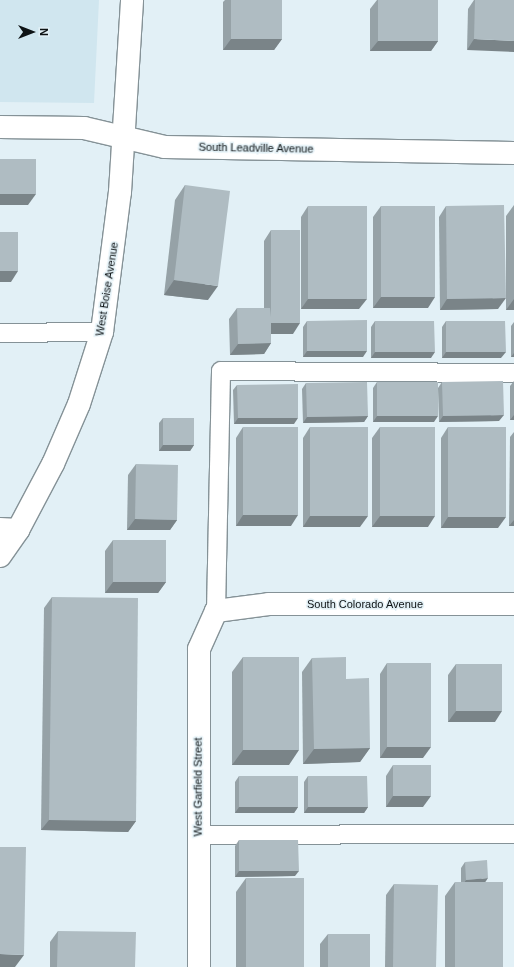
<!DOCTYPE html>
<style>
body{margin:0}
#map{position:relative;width:514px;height:967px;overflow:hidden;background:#e2f0f6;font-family:Arial,sans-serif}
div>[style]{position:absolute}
.built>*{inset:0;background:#d0e6ef}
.roads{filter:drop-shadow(1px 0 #859297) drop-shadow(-1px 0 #859297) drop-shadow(0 1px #859297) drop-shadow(0 -1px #859297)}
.service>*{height:18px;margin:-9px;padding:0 9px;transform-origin:9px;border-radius:9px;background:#fff}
.minor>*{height:22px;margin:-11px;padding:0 11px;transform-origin:11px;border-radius:11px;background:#fff}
.tertiary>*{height:22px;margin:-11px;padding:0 11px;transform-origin:11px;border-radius:11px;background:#fff}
.wall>*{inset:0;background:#96a2a7}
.shaded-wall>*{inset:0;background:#7a8488}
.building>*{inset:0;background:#afbcc2}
span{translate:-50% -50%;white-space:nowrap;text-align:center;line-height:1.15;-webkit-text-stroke:3px #e2f0f6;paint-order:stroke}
.street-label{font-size:11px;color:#0e1315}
.north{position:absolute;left:12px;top:12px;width:40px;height:40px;-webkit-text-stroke:3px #e2f0f6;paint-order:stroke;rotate:90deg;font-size:11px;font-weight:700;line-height:16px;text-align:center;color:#0e1315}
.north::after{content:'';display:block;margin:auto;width:14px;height:18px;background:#0e1315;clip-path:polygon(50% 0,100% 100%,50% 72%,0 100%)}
</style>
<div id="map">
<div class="built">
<div style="clip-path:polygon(0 0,99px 0,94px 103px,0 102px)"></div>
</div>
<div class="roads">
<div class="service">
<div style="left:0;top:333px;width:102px;rotate:-0.6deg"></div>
<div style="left:216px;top:611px;width:240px;rotate:-88.8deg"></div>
<div style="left:221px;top:371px;width:293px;rotate:0.4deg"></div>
<div style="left:198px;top:835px;width:316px;rotate:-0.2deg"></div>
</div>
<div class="minor">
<div style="left:0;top:127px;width:84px;rotate:0.7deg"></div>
<div style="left:84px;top:128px;width:83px;rotate:13.2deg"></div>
<div style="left:165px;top:147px;width:349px;rotate:1deg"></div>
<div style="left:0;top:529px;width:18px;rotate:3deg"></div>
<div style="left:199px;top:967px;width:318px;rotate:-90deg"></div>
<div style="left:199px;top:649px;width:42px;rotate:-65.9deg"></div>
<div style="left:216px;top:611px;width:53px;rotate:-7.5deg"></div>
<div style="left:269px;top:604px;width:245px"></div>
</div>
<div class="tertiary">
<div style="left:0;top:556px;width:32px;rotate:-55deg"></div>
<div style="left:18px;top:530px;width:75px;rotate:-62.1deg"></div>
<div style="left:53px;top:464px;width:65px;rotate:-66.6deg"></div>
<div style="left:79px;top:404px;width:76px;rotate:-72.3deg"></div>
<div style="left:102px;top:332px;width:141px;rotate:-82.7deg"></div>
<div style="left:120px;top:192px;width:192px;rotate:-86.4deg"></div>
</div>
</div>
<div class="wall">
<div style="clip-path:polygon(225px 0,282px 0,282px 39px,274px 50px,223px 50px,223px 2px)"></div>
<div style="clip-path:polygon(377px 0,438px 0,438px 41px,431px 51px,370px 51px,370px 9px)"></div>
<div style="clip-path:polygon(474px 0,514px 0,467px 50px,468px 9px)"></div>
<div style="clip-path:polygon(185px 185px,208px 300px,164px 295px,175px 200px)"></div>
<div style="clip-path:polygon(514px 205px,514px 310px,506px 310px,506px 216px)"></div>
<div style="clip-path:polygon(308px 206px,359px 309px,301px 309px,301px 217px)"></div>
<div style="clip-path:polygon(381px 206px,428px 308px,373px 308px,373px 217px)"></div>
<div style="clip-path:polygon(446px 206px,498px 309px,440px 310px,439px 217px)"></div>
<div style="clip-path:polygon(271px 230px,293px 334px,271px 334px,271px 343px,264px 354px,230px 355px,229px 319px,237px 308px,264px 308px,264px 241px)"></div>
<div style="clip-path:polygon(307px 321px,363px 357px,303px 357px,303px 327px)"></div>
<div style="clip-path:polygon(375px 321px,431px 358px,371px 358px,371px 327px)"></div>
<div style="clip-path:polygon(446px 321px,501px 358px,442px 358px,442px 327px)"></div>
<div style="clip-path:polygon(514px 322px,514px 357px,511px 357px,511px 326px)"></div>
<div style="clip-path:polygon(514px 381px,514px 420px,510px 420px,510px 386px)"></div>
<div style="clip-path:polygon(377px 382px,434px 422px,373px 422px,373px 388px)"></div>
<div style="clip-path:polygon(442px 382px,499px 421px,439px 422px,438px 388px)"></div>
<div style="clip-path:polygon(306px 383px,368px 416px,364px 422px,303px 423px,302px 389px)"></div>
<div style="clip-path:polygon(237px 385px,294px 424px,234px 424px,233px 390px)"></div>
<div style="clip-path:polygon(163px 418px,194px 445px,190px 451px,159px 451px,159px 423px)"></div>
<div style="clip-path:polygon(243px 427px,291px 526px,236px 526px,236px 438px)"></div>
<div style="clip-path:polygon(310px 427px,360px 527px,303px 527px,303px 438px)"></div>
<div style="clip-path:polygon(380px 427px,428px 527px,372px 527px,372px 438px)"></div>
<div style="clip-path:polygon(448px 427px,498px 528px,441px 528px,441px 438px)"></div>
<div style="clip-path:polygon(514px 432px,514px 526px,509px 526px,510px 437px)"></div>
<div style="clip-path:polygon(136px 464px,177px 520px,170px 530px,127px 530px,128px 475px)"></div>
<div style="clip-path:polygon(113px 540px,166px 582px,158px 593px,105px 593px,105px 551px)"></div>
<div style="clip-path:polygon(52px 597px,136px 821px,128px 832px,41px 830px,44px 608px)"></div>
<div style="clip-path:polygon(243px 657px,289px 765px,232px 765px,232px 672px)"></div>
<div style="clip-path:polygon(312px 658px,346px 679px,370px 748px,360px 762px,303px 764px,302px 672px)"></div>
<div style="clip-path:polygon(387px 663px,423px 758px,380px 758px,380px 674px)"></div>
<div style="clip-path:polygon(456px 664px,495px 722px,448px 722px,448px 675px)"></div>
<div style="clip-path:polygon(393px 765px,423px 807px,386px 807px,386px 776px)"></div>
<div style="clip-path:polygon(239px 776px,298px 807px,294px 813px,235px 813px,235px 782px)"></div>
<div style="clip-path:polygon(308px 776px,368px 807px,364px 813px,304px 813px,304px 782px)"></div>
<div style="clip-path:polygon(239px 840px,295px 876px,235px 877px,235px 846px)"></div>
<div style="clip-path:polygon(465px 862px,485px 882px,503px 967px,445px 967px,445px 896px,455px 882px,461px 882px,461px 868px)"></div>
<div style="clip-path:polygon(246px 878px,304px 967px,236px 967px,236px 892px)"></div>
<div style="clip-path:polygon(394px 884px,436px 967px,385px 967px,386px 895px)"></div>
<div style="clip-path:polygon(58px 931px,135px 967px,50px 967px,50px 942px)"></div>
<div style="clip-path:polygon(328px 934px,370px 967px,320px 967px,320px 944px)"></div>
</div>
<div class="shaded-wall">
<div style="clip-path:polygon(231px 39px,282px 39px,274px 50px,223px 50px)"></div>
<div style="clip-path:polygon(474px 39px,514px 41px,514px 52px,467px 50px)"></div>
<div style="clip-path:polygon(378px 41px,438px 41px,431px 51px,370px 51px)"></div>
<div style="clip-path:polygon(0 194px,36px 194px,28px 205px,0 205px)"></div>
<div style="clip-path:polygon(0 271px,18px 271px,11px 282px,0 282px)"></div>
<div style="clip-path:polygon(174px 280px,218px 286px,208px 300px,164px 295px)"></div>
<div style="clip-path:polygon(381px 297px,435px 297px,428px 308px,373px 308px)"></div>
<div style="clip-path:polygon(506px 298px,498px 309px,440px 310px,447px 299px)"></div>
<div style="clip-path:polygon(308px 299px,367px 299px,359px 309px,301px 309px)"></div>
<div style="clip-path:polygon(514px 299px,514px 310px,506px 310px)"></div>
<div style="clip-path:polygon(271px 323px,300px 323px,293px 334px,263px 334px)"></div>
<div style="clip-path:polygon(271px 343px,264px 354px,230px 355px,238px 344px)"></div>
<div style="clip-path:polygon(307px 351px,367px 351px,363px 357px,303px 357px)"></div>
<div style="clip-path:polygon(375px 352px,435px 352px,431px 358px,371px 358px)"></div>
<div style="clip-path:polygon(446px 352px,506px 352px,501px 358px,442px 358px)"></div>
<div style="clip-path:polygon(514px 353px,514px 357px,511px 357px)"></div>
<div style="clip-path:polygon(504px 415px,499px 421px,439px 422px,443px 416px)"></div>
<div style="clip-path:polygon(514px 415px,514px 420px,510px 420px)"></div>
<div style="clip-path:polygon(368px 416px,364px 422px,303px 423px,307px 417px)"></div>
<div style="clip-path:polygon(377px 416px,438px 416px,434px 422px,373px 422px)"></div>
<div style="clip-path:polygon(238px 418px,298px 418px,294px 424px,234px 424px)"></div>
<div style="clip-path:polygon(163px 445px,194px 445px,190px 451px,159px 451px)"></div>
<div style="clip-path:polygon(243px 515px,298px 515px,291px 526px,236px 526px)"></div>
<div style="clip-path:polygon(310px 516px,368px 516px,360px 527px,303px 527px)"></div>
<div style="clip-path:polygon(380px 516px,435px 516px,428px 527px,372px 527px)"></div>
<div style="clip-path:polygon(448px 517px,506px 517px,498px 528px,441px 528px)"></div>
<div style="clip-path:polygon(135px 519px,177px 520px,170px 530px,127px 530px)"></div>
<div style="clip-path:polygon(514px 520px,514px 526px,509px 526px)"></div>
<div style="clip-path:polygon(113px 582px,166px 582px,158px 593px,105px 593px)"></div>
<div style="clip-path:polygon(456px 711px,502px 711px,495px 722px,448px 722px)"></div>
<div style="clip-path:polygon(387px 747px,431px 747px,423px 758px,380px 758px)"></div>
<div style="clip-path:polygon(370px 748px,360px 762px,303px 764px,314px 749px)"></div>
<div style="clip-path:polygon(243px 750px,299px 750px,289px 765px,232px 765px)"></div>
<div style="clip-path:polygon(393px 796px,431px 796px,423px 807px,386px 807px)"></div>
<div style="clip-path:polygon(239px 807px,298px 807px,294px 813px,235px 813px)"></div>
<div style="clip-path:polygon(308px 807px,368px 807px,364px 813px,304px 813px)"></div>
<div style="clip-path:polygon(49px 820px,136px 821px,128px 832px,41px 830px)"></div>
<div style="clip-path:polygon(239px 871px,299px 871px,295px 876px,235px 877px)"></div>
<div style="clip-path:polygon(488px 878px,484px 884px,462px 886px,466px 880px)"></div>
<div style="clip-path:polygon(0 954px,24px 955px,15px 967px,0 967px)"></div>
</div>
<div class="building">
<div style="clip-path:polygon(231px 0,282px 0,282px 39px,231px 39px)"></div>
<div style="clip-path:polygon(378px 0,438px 0,438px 41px,378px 41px)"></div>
<div style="clip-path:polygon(475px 0,514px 0,514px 41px,474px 39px)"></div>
<div style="clip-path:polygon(0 159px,36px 159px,36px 194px,0 194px)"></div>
<div style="clip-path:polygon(185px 185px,230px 191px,218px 286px,174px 280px)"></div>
<div style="clip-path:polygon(504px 205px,506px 298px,447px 299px,446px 206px)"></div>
<div style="clip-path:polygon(308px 206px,367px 206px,367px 299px,308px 299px)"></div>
<div style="clip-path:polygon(381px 206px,435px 206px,435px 297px,381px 297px)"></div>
<div style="clip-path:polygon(271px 230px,300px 230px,300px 323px,271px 323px,271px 343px,238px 344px,237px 308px,270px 308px,271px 317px)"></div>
<div style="clip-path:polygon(0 232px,18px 232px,18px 271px,0 271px)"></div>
<div style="clip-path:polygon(367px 320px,367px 351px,307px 351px,307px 321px)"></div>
<div style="clip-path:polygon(375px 321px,434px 321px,435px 352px,375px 352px)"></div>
<div style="clip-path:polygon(446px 321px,505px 321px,506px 352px,446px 352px)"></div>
<div style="clip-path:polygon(503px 381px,504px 415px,443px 416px,442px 382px)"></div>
<div style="clip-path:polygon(367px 382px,368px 416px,307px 417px,306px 383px)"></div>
<div style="clip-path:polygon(377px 382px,438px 382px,438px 416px,377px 416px)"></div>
<div style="clip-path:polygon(298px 384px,298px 418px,238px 418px,237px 385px)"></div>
<div style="clip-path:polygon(163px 418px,194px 418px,194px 445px,163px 445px)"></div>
<div style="clip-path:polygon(243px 427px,298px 427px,298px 515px,243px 515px)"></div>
<div style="clip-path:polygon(310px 427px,368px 427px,368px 516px,310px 516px)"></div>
<div style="clip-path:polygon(380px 427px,435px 427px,435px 516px,380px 516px)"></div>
<div style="clip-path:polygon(448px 427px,506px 427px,506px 517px,448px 517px)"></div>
<div style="clip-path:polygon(136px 464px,178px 465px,177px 520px,135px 519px)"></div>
<div style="clip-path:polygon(113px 540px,166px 540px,166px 582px,113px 582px)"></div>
<div style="clip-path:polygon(52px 597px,138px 598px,136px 821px,49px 820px)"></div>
<div style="clip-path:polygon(243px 657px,299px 657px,299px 750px,243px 750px)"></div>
<div style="clip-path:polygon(346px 657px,346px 679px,369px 678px,370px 748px,314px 749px,312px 658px)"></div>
<div style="clip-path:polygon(387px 663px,431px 663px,431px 747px,387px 747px)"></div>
<div style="clip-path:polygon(456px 664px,502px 664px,502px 711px,456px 711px)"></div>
<div style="clip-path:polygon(393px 765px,431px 765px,431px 796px,393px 796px)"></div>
<div style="clip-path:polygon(239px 776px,298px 776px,298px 807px,239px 807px)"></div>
<div style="clip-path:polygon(308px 776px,367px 776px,368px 807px,308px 807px)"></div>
<div style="clip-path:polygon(239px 840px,298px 840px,299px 871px,239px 871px)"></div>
<div style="clip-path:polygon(0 847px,26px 847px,24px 955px,0 954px)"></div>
<div style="clip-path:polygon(487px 860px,488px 878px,466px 880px,465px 862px)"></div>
<div style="clip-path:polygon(246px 878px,304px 878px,304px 967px,246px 967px)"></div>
<div style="clip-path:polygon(455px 882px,503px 882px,503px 967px,455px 967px)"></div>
<div style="clip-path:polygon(394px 884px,438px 885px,436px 967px,393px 967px)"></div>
<div style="clip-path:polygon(58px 931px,136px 932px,135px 967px,57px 967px)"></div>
<div style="clip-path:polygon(328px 934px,370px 934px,370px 967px,328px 967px)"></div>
</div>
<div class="street-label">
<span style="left:256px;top:148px;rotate:1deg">South Leadville Avenue</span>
<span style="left:107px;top:289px;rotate:-81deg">West Boise Avenue</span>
<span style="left:365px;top:604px">South Colorado Avenue</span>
<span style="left:198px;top:787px;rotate:-90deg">West Garfield Street</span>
</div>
<div class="north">N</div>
</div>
